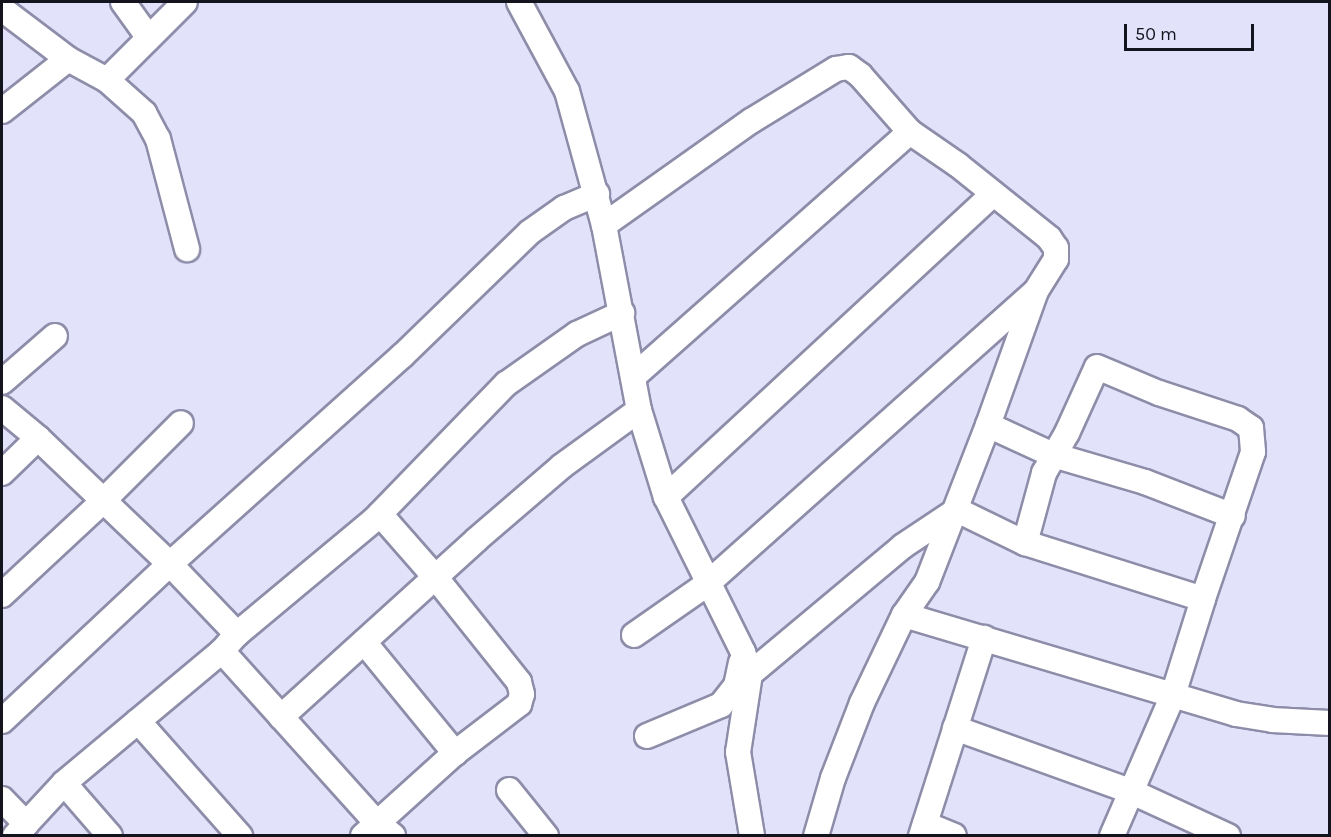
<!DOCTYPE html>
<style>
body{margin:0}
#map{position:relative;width:1331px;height:837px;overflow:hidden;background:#e3e2fb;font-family:Karla,sans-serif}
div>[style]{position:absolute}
.roads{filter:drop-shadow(2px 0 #8e8da9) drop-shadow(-2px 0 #8e8da9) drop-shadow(0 2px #8e8da9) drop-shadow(0 -2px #8e8da9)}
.minor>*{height:24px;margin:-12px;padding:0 12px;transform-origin:12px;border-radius:12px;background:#fff}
span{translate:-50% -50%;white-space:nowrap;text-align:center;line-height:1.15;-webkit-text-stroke:6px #e3e2fb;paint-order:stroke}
.frame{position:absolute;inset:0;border:3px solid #14141e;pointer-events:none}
.scale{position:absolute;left:1124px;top:24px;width:130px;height:27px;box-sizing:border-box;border:3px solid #14141e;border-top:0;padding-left:8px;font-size:18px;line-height:21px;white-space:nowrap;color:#14141e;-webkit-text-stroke:4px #e3e2fb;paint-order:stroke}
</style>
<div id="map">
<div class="roads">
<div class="minor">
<div style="left:123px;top:2px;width:44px;rotate:54.2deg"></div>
<div style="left:519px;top:2px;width:101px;rotate:61.7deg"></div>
<div style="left:567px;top:91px;width:139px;rotate:74.6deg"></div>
<div style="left:604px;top:225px;width:188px;rotate:79.3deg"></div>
<div style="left:639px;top:410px;width:91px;rotate:72.8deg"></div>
<div style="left:666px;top:497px;width:173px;rotate:63.6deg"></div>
<div style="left:743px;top:652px;width:23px;rotate:72deg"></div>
<div style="left:750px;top:674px;width:79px;rotate:98.7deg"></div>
<div style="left:738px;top:752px;width:85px;rotate:80.5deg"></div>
<div style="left:2px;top:9px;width:83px;rotate:37.1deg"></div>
<div style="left:68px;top:59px;width:44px;rotate:28.3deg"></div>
<div style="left:107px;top:80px;width:110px;rotate:-45deg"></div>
<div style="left:107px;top:80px;width:50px;rotate:41.7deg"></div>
<div style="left:144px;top:113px;width:30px;rotate:62deg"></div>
<div style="left:158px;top:139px;width:114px;rotate:75.2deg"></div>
<div style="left:2px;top:111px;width:84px;rotate:-38.2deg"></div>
<div style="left:604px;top:225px;width:180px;rotate:-35.3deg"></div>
<div style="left:751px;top:121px;width:100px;rotate:-31.5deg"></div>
<div style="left:836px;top:69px;width:13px;rotate:-9deg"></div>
<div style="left:849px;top:67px;width:14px;rotate:36deg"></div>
<div style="left:860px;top:75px;width:76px;rotate:48.7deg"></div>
<div style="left:910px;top:132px;width:58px;rotate:34.5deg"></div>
<div style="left:958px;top:165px;width:117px;rotate:38.7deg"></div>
<div style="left:1049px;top:238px;width:12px;rotate:55deg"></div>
<div style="left:1056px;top:248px;width:11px;rotate:90deg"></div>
<div style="left:1056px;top:259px;width:38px;rotate:122deg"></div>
<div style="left:1036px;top:291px;width:142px;rotate:109.7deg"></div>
<div style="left:988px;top:425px;width:168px;rotate:111.2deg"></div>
<div style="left:927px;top:582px;width:40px;rotate:124.9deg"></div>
<div style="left:904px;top:615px;width:98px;rotate:115.5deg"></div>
<div style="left:862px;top:703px;width:80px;rotate:111.1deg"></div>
<div style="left:833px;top:778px;width:60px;rotate:106.3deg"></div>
<div style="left:633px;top:377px;width:370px;rotate:-41.5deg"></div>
<div style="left:2px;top:382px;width:70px;rotate:-41deg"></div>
<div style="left:2px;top:408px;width:47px;rotate:39.8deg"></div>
<div style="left:38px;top:438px;width:182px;rotate:43.7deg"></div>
<div style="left:170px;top:564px;width:97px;rotate:46.3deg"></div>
<div style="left:988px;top:425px;width:72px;rotate:24.8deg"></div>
<div style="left:1053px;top:455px;width:96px;rotate:16.4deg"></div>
<div style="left:1145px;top:482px;width:94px;rotate:21.1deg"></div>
<div style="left:2px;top:473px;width:50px;rotate:-44.2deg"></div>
<div style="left:666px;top:497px;width:446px;rotate:-42.8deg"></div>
<div style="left:957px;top:510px;width:76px;rotate:25.9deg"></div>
<div style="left:2px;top:595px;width:138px;rotate:-42.9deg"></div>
<div style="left:103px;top:501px;width:110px;rotate:-45deg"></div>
<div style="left:904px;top:615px;width:346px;rotate:16.6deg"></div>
<div style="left:1236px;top:714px;width:36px;rotate:9deg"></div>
<div style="left:1272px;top:720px;width:58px;rotate:3deg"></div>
<div style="left:634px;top:635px;width:89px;rotate:-34.9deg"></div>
<div style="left:707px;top:584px;width:438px;rotate:-41.7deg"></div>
<div style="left:364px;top:642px;width:144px;rotate:50.7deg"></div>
<div style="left:222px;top:651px;width:230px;rotate:48deg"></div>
<div style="left:376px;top:822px;width:22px;rotate:39deg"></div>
<div style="left:750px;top:674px;width:199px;rotate:-39.9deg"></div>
<div style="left:903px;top:546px;width:65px;rotate:-33.7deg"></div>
<div style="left:281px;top:717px;width:263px;rotate:-42.2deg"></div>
<div style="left:476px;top:540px;width:113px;rotate:-40.7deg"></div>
<div style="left:562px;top:466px;width:95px;rotate:-36deg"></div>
<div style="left:2px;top:721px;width:230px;rotate:-43.1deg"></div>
<div style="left:170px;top:564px;width:312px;rotate:-41.9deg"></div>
<div style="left:402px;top:356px;width:178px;rotate:-44.1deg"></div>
<div style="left:530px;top:232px;width:42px;rotate:-35.2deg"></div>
<div style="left:564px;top:208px;width:36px;rotate:-23deg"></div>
<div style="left:138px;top:721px;width:154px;rotate:48.4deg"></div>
<div style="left:955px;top:728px;width:186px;rotate:19.8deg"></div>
<div style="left:1130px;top:791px;width:108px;rotate:24.7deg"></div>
<div style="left:647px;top:736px;width:80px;rotate:-22.7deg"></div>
<div style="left:721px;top:705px;width:24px;rotate:-52deg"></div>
<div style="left:736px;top:686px;width:24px;rotate:-78deg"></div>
<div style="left:64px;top:783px;width:70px;rotate:49deg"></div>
<div style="left:509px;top:790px;width:59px;rotate:51.2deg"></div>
<div style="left:2px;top:799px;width:35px;rotate:46deg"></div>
<div style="left:925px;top:824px;width:31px;rotate:22deg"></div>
<div style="left:15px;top:836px;width:72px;rotate:-47.2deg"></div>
<div style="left:64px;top:783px;width:206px;rotate:-39.9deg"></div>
<div style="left:222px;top:651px;width:23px;rotate:-49deg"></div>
<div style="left:237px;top:634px;width:178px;rotate:-39.8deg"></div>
<div style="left:374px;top:520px;width:190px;rotate:-45.9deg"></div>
<div style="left:506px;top:384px;width:87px;rotate:-35.2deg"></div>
<div style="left:577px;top:334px;width:50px;rotate:-25deg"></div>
<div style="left:363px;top:836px;width:124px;rotate:-42.1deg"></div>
<div style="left:455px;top:753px;width:81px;rotate:-37.4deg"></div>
<div style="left:519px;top:704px;width:10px;rotate:-73deg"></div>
<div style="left:522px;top:694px;width:12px;rotate:-104deg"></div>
<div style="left:519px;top:682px;width:133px;rotate:-128.6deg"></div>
<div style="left:436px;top:578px;width:85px;rotate:-131.2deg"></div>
<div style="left:921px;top:836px;width:208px;rotate:-72.3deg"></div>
<div style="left:1112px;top:836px;width:154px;rotate:-66.6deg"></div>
<div style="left:1173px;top:695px;width:101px;rotate:-72.6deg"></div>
<div style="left:1203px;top:599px;width:187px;rotate:-162.5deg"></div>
<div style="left:1025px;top:543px;width:73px;rotate:-74.8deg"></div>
<div style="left:1044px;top:473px;width:46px;rotate:-60.1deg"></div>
<div style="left:1067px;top:433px;width:72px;rotate:-65.6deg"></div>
<div style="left:1097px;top:367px;width:67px;rotate:22.8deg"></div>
<div style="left:1159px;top:393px;width:83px;rotate:18.2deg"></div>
<div style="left:1238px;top:419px;width:16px;rotate:35deg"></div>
<div style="left:1251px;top:428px;width:24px;rotate:85deg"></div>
<div style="left:1253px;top:452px;width:155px;rotate:108.8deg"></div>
</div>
</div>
<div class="frame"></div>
<div class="scale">50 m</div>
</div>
